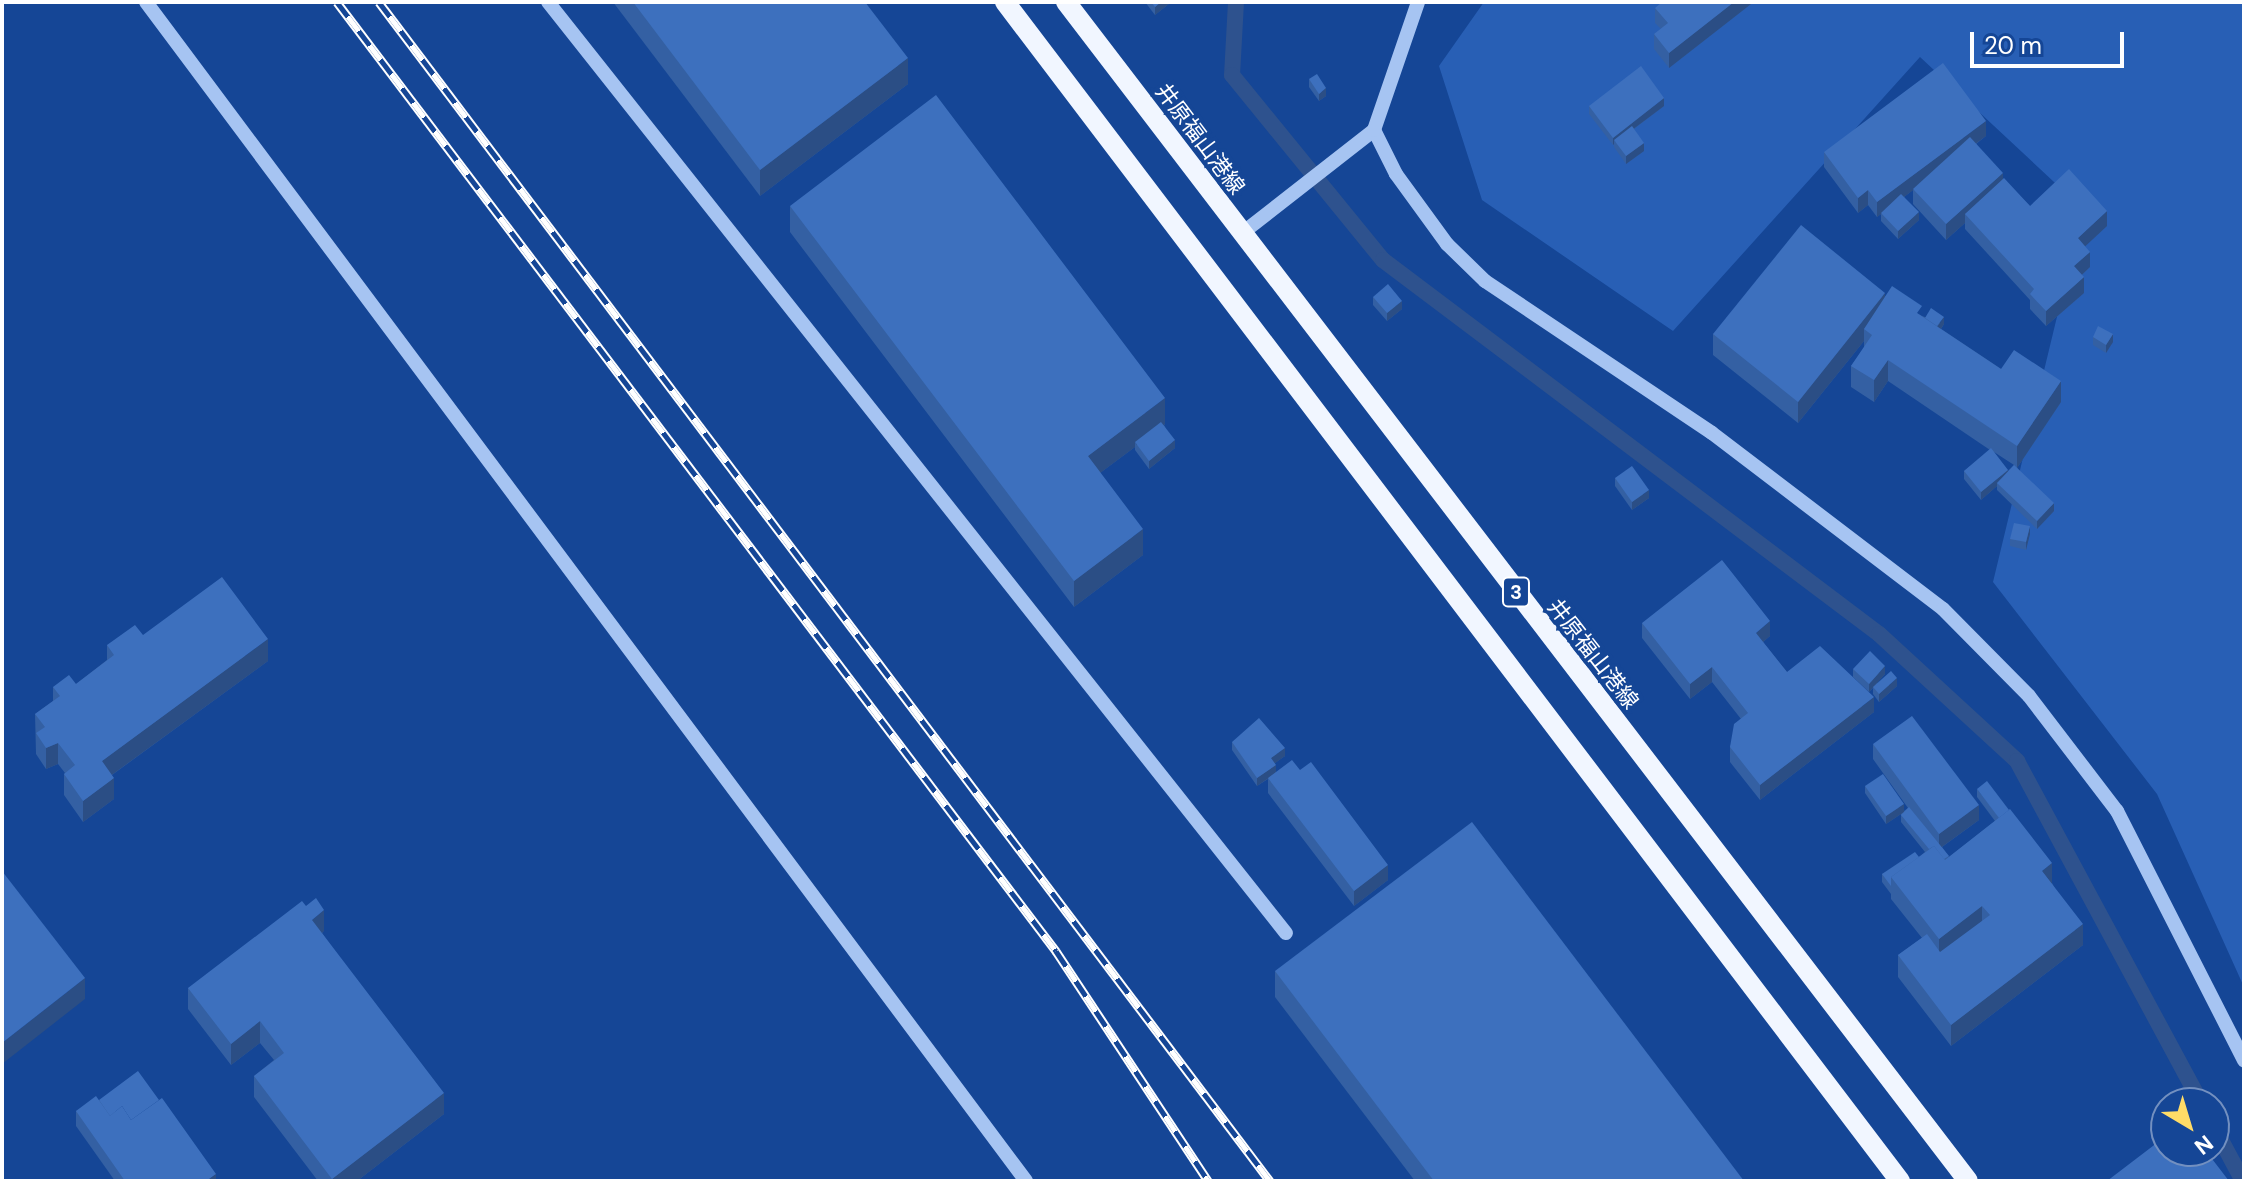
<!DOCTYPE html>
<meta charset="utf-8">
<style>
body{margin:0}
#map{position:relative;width:2246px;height:1183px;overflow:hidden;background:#154696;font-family:"DM Sans","Noto Sans JP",sans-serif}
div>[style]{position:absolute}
.green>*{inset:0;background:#285fb5}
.stream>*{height:16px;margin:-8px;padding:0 8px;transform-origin:8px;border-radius:8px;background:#2e528e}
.minor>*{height:14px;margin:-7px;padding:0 7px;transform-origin:7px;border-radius:7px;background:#a6c4f2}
.major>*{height:20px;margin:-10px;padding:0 10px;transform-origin:10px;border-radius:10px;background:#f1f6ff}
.rail>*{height:9px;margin-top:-4.5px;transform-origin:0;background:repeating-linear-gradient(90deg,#154696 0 18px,#fff 0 36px);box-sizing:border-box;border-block:2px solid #fff}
.wall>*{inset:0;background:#3460a3}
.shaded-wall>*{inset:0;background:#2b4e85}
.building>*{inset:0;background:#3d70be}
span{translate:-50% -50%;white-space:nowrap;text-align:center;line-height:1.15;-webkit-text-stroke:7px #154696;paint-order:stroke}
.shield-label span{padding:2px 6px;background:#154696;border:2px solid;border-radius:6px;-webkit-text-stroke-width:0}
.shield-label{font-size:20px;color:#fff;font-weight:700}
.street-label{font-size:22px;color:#fff}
.frame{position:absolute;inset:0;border:4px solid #fff;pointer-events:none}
.north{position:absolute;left:2150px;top:1087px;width:80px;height:80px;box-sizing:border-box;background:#154696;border:2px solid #7390c0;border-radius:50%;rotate:142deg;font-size:22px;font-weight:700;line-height:32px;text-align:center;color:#fff}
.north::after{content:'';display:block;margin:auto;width:28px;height:36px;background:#ffdc67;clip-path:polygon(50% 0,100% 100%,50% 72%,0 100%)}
.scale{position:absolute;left:1970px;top:32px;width:154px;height:36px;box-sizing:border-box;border:4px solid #fff;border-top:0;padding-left:10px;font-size:24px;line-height:28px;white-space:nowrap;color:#fff;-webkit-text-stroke:6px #154696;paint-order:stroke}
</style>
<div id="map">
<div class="green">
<div style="clip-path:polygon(1484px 2px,2244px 2px,2244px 987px,2157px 794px,1993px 582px,2083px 209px,1920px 57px,1673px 331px,1482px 200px,1439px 66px)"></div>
</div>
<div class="stream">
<div style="left:1236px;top:2px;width:73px;rotate:93.1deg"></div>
<div style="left:1232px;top:75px;width:239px;rotate:50.8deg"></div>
<div style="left:1383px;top:260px;width:621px;rotate:37.02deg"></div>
<div style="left:1879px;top:634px;width:188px;rotate:42.6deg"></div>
<div style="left:2017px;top:761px;width:388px;rotate:61.7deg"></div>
<div style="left:2214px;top:1127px;width:61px;rotate:61.8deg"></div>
</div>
<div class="minor">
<div style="left:146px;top:2px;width:1471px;rotate:53.26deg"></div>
<div style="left:548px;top:2px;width:1188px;rotate:51.6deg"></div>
<div style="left:1374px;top:130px;width:49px;rotate:63.4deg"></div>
<div style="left:1396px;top:174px;width:87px;rotate:53.9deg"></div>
<div style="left:1447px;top:244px;width:53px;rotate:44.2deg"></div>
<div style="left:1485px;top:281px;width:273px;rotate:33.8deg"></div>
<div style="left:1712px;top:433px;width:290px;rotate:37.3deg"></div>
<div style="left:1943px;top:609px;width:122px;rotate:45.3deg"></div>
<div style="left:2029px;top:696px;width:145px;rotate:52.6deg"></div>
<div style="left:2117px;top:811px;width:280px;rotate:63deg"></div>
<div style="left:1241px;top:234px;width:169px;rotate:-38deg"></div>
<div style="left:1374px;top:130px;width:135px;rotate:-71deg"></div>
</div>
<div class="major">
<div style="left:1005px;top:2px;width:1480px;rotate:52.8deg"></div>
<div style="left:1066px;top:2px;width:1484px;rotate:52.58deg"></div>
</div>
<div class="rail">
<div style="left:337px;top:2px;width:1191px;rotate:52.85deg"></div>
<div style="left:1056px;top:951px;width:276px;rotate:56.5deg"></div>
<div style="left:379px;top:2px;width:1478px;rotate:52.92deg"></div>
</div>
<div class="wall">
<div style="clip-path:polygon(613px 2px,865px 2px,908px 84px,760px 196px)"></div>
<div style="clip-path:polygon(1145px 2px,1170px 2px,1170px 3px,1155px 15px)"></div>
<div style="clip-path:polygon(1751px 2px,1751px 4px,1669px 68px,1654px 49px,1654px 34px,1661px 29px,1655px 23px,1655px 8px)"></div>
<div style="clip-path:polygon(1309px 79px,1326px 96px,1319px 101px,1309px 87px)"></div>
<div style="clip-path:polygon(1589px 106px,1664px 106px,1634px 129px,1644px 151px,1626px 164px,1614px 147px,1614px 144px,1613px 145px,1589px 114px)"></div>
<div style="clip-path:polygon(1986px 136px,1976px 144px,2003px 179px,2030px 206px,2107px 226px,2085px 246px,2090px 267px,2082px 275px,2084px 293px,2046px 326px,2030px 309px,2030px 300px,1965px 229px,1965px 223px,1946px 240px,1913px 204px,1913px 190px,1904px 197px,1919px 220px,1898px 239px,1881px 221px,1881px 214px,1877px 217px,1868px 205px,1858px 213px,1824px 167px,1824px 152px)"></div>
<div style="clip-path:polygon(790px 206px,1165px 424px,1164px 425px,1175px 448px,1149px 469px,1135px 450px,1135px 447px,1100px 473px,1143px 555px,1074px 607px,790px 232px)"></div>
<div style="clip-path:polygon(evenodd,1885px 296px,1922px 316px,1944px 324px,1941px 329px,2001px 369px,2061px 402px,2017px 468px,2054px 511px,2037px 529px,1997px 490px,1997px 486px,1981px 500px,1964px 479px,1964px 471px,1990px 450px,1888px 381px,1874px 402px,1851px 387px,1851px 366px,1864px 348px,1864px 341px,1798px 423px,1713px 355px,1713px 334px,1885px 296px,1994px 452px,2014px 465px,2008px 471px,1994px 452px)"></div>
<div style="clip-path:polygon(1373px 297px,1402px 309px,1387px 321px,1373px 305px)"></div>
<div style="clip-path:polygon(2093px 337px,2113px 342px,2106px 353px,2093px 345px)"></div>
<div style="clip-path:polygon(1615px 478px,1649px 498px,1632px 510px,1615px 486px)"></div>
<div style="clip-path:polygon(2030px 534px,2026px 550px,2010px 546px,2010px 539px)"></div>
<div style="clip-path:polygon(1642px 623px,1770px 636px,1763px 642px,1787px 672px,1874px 712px,1760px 800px,1730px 762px,1730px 747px,1741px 719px,1712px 682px,1690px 699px,1642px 638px)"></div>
<div style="clip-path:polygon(143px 635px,268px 661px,112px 775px,114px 799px,83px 822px,64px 795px,64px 774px,65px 773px,58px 764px,46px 769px,36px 754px,35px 714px,53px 701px,53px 687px,76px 684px,107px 660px,107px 645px)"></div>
<div style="clip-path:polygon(1853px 669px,1885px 674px,1877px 683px,1897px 686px,1879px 702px,1873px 694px,1873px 688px,1869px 692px,1853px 677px)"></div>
<div style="clip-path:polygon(1232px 742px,1285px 756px,1275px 763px,1276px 772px,1388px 880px,1354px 906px,1268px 793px,1268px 779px,1257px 786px,1232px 750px)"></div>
<div style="clip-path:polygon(1873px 744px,1979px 820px,1942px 847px,1949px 857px,1995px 821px,1977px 797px,1977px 789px,2052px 883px,2083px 945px,1951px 1046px,1898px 977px,1898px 955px,1922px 938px,1891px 899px,1891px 893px,1891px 894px,1882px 882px,1882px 874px,1919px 857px,1925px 852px,1901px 822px,1901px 814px,1886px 824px,1865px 793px,1865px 786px,1904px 811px,1908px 808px,1873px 759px)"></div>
<div style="clip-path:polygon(324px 931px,322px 933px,444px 1114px,357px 1181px,318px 1181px,254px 1097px,254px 1076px,274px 1060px,260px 1043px,231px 1065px,188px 1009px,188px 988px)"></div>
<div style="clip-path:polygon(1275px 971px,1744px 1181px,1415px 1181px,1275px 997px)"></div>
<div style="clip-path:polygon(99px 1100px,216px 1181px,115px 1181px,76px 1126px,76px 1111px)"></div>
</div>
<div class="shaded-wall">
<div style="clip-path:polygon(1161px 2px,1170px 2px,1170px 3px,1155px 15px,1155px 7px)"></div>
<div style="clip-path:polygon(1734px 2px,1751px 2px,1751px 4px,1669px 68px,1669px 53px)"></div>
<div style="clip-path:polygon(908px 58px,908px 84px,760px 196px,760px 170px)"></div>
<div style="clip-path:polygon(1326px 88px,1326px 96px,1319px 101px,1319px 94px)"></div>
<div style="clip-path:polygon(1664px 98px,1664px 106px,1616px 142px,1614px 140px,1614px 144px,1613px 145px,1613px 138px)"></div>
<div style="clip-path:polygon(1986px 121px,1986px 136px,1877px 217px,1877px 202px)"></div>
<div style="clip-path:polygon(1644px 143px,1644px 151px,1626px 164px,1626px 156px)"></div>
<div style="clip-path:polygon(2003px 173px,2003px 188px,1965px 214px,1965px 223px,1946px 240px,1946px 224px)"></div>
<div style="clip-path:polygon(1868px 190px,1868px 205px,1858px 213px,1858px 198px)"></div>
<div style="clip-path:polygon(2107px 211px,2107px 226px,2078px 253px,2078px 238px)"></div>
<div style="clip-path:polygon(1919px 212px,1919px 220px,1898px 239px,1898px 231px)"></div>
<div style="clip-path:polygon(2090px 252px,2090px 267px,2074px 282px,2074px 266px)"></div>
<div style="clip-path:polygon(2084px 277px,2084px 293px,2046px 326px,2046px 311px)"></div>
<div style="clip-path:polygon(1885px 293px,1885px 314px,1864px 329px,1864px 341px,1798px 423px,1798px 402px)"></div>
<div style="clip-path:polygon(1402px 301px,1402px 309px,1387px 321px,1387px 313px)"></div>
<div style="clip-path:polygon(1944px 317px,1944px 324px,1935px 338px,1935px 330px)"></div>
<div style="clip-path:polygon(2113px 334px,2113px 342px,2106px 353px,2106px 345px)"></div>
<div style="clip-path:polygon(1888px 360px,1888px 381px,1874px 402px,1874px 380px)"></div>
<div style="clip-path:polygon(2061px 381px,2061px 402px,2017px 468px,2017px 446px)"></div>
<div style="clip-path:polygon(1165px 398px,1165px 424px,1137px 445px,1135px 442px,1135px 447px,1088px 482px,1088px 456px)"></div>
<div style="clip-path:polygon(1175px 440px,1175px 448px,1149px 469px,1149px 461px)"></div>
<div style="clip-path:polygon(2008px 470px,2008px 478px,1997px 483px,1997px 486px,1981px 500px,1981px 492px)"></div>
<div style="clip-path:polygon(1649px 490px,1649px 498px,1632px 510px,1632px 502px)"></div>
<div style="clip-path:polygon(2054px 503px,2054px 511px,2037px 529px,2037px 521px)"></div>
<div style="clip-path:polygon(2030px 526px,2030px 534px,2026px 550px,2026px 542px)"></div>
<div style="clip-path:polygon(1143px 529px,1143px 555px,1074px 607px,1074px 581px)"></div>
<div style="clip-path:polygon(1770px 621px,1770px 636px,1756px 648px,1756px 633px)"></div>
<div style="clip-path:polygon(268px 639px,268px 661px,102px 782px,102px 761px)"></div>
<div style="clip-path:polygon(1885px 666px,1885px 674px,1869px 692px,1869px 684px)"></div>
<div style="clip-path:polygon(1712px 667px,1712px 682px,1690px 699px,1690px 684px)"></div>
<div style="clip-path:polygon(1897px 678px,1897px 686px,1879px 702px,1879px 694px)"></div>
<div style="clip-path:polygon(1874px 697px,1874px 712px,1760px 800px,1760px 785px)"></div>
<div style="clip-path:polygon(58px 743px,58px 764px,46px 769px,46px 748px)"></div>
<div style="clip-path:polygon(1285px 748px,1285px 756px,1271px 766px,1271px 758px)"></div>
<div style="clip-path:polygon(1276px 765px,1276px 773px,1257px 786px,1257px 778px)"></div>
<div style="clip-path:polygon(114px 778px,114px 799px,83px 822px,83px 801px)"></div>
<div style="clip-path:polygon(1904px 804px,1904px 812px,1886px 824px,1886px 816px)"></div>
<div style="clip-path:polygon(1979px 805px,1979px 820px,1939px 849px,1939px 834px)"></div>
<div style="clip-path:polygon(2052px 863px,2052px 884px,2042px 871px)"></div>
<div style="clip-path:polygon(1388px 865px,1388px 880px,1354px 906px,1354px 891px)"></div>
<div style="clip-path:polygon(1982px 906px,1982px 927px,1939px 961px,1939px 939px)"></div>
<div style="clip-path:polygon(324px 910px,324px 931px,312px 941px,312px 920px)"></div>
<div style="clip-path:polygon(2083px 924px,2083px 945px,1951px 1046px,1951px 1025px)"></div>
<div style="clip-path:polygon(85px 978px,85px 999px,2px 1064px,2px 1043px)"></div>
<div style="clip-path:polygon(260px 1021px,260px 1043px,231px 1065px,231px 1044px)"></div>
<div style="clip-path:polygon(444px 1093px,444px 1114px,357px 1181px,332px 1181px,332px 1179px)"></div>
<div style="clip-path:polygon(216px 1174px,216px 1181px,206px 1181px)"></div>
</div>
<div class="building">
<div style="clip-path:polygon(633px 2px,865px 2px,908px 58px,760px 170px)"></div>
<div style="clip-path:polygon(1151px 2px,1161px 2px,1155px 7px)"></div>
<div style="clip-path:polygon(1662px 2px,1734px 2px,1669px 53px,1654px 34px,1668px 23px,1655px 8px)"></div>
<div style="clip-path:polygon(1943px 63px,1986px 121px,1877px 202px,1868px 190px,1858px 198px,1824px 152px)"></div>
<div style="clip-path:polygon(1641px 66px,1664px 98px,1613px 138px,1589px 106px)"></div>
<div style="clip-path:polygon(1317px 74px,1326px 88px,1319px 94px,1309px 79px)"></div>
<div style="clip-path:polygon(936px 95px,1165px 398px,1088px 456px,1143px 529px,1074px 581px,790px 206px)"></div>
<div style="clip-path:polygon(1632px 126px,1644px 143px,1626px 156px,1614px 140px)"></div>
<div style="clip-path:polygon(1970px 137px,2003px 173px,1946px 224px,1913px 189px)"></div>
<div style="clip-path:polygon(2069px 169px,2107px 211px,2078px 238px,2090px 252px,2074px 266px,2084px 277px,2046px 311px,2030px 294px,2034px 289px,1965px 214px,2004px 178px,2030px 206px)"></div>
<div style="clip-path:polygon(1901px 194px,1919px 212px,1898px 231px,1881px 213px)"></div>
<div style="clip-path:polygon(1801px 225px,1885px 293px,1798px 402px,1713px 334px)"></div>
<div style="clip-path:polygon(1388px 284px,1402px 301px,1387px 313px,1373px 297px)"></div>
<div style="clip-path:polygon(1892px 286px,1922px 306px,1917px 313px,2001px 369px,2014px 350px,2061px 381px,2017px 446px,1888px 360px,1874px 380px,1851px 366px,1872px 335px,1864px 329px)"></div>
<div style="clip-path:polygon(1931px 308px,1944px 317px,1937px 326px,1925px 318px)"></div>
<div style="clip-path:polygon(2098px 326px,2113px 334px,2106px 345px,2093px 337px)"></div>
<div style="clip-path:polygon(1161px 422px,1175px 440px,1149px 461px,1135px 442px)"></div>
<div style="clip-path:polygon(1991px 448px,2008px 470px,1981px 492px,1964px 471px)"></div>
<div style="clip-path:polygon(2014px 465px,2054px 503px,2037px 521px,1997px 483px)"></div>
<div style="clip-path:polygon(1632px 466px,1649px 490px,1632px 502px,1615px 478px)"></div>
<div style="clip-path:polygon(2014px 523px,2030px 526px,2026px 542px,2010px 539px)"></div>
<div style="clip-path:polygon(1722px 560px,1770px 621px,1756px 633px,1787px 672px,1820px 646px,1874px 697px,1760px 785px,1730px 747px,1734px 724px,1748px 713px,1712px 667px,1690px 684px,1642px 623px)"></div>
<div style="clip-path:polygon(222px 577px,268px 639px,102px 761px,114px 778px,83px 801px,64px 774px,75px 765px,58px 743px,46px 748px,36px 733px,45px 727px,35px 714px,60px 696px,53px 687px,69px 675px,76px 684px,114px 655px,107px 645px,135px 625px,143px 635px)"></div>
<div style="clip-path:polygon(1870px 651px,1885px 666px,1869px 684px,1853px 669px)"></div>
<div style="clip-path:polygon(1891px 671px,1897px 678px,1879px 694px,1873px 687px)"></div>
<div style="clip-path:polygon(1912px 716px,1979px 805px,1939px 834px,1873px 744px)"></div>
<div style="clip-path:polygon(1259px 718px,1285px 748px,1271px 758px,1276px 765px,1257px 778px,1232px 742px)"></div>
<div style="clip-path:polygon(1292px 760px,1300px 770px,1311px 762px,1388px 865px,1354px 891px,1268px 778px)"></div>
<div style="clip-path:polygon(1883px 774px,1904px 804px,1886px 816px,1865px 786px)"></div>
<div style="clip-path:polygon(1987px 781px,2009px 810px,1999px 818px,1977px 789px)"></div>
<div style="clip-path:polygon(1909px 807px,1949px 856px,1944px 859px,1934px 846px,1929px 849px,1901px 815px)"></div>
<div style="clip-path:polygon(2010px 809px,2052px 863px,2042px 871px,2083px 924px,1951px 1025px,1898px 955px,1927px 934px,1940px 952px,1990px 915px,1982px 906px,1939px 939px,1891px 877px,1934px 846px,1945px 860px)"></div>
<div style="clip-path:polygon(1472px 822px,1744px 1181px,1434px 1181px,1275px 971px)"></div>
<div style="clip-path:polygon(1915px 852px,1919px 857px,1891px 877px,1891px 886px,1882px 874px)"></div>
<div style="clip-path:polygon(2px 871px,85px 978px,2px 1043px)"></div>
<div style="clip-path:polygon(316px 898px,324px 910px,312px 920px,444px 1093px,332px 1179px,254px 1076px,284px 1053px,260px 1021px,231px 1044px,188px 988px,302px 901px,306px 906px)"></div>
<div style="clip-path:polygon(138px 1071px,159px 1100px,131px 1120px,122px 1106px,110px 1116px,99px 1100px)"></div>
<div style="clip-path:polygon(96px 1096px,110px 1116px,122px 1106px,131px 1120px,162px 1098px,216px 1174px,206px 1181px,125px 1181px,76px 1111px)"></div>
<div style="clip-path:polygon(2166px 1136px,2166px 1151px,2206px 1151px,2229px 1181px,2107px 1181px)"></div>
</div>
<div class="shield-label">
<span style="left:1516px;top:592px">3</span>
</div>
<div class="street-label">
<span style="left:1200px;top:139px;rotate:53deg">井原福山港線</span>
<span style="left:1593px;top:654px;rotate:52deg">井原福山港線</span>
</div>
<div class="frame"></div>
<div class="north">N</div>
<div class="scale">20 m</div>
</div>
